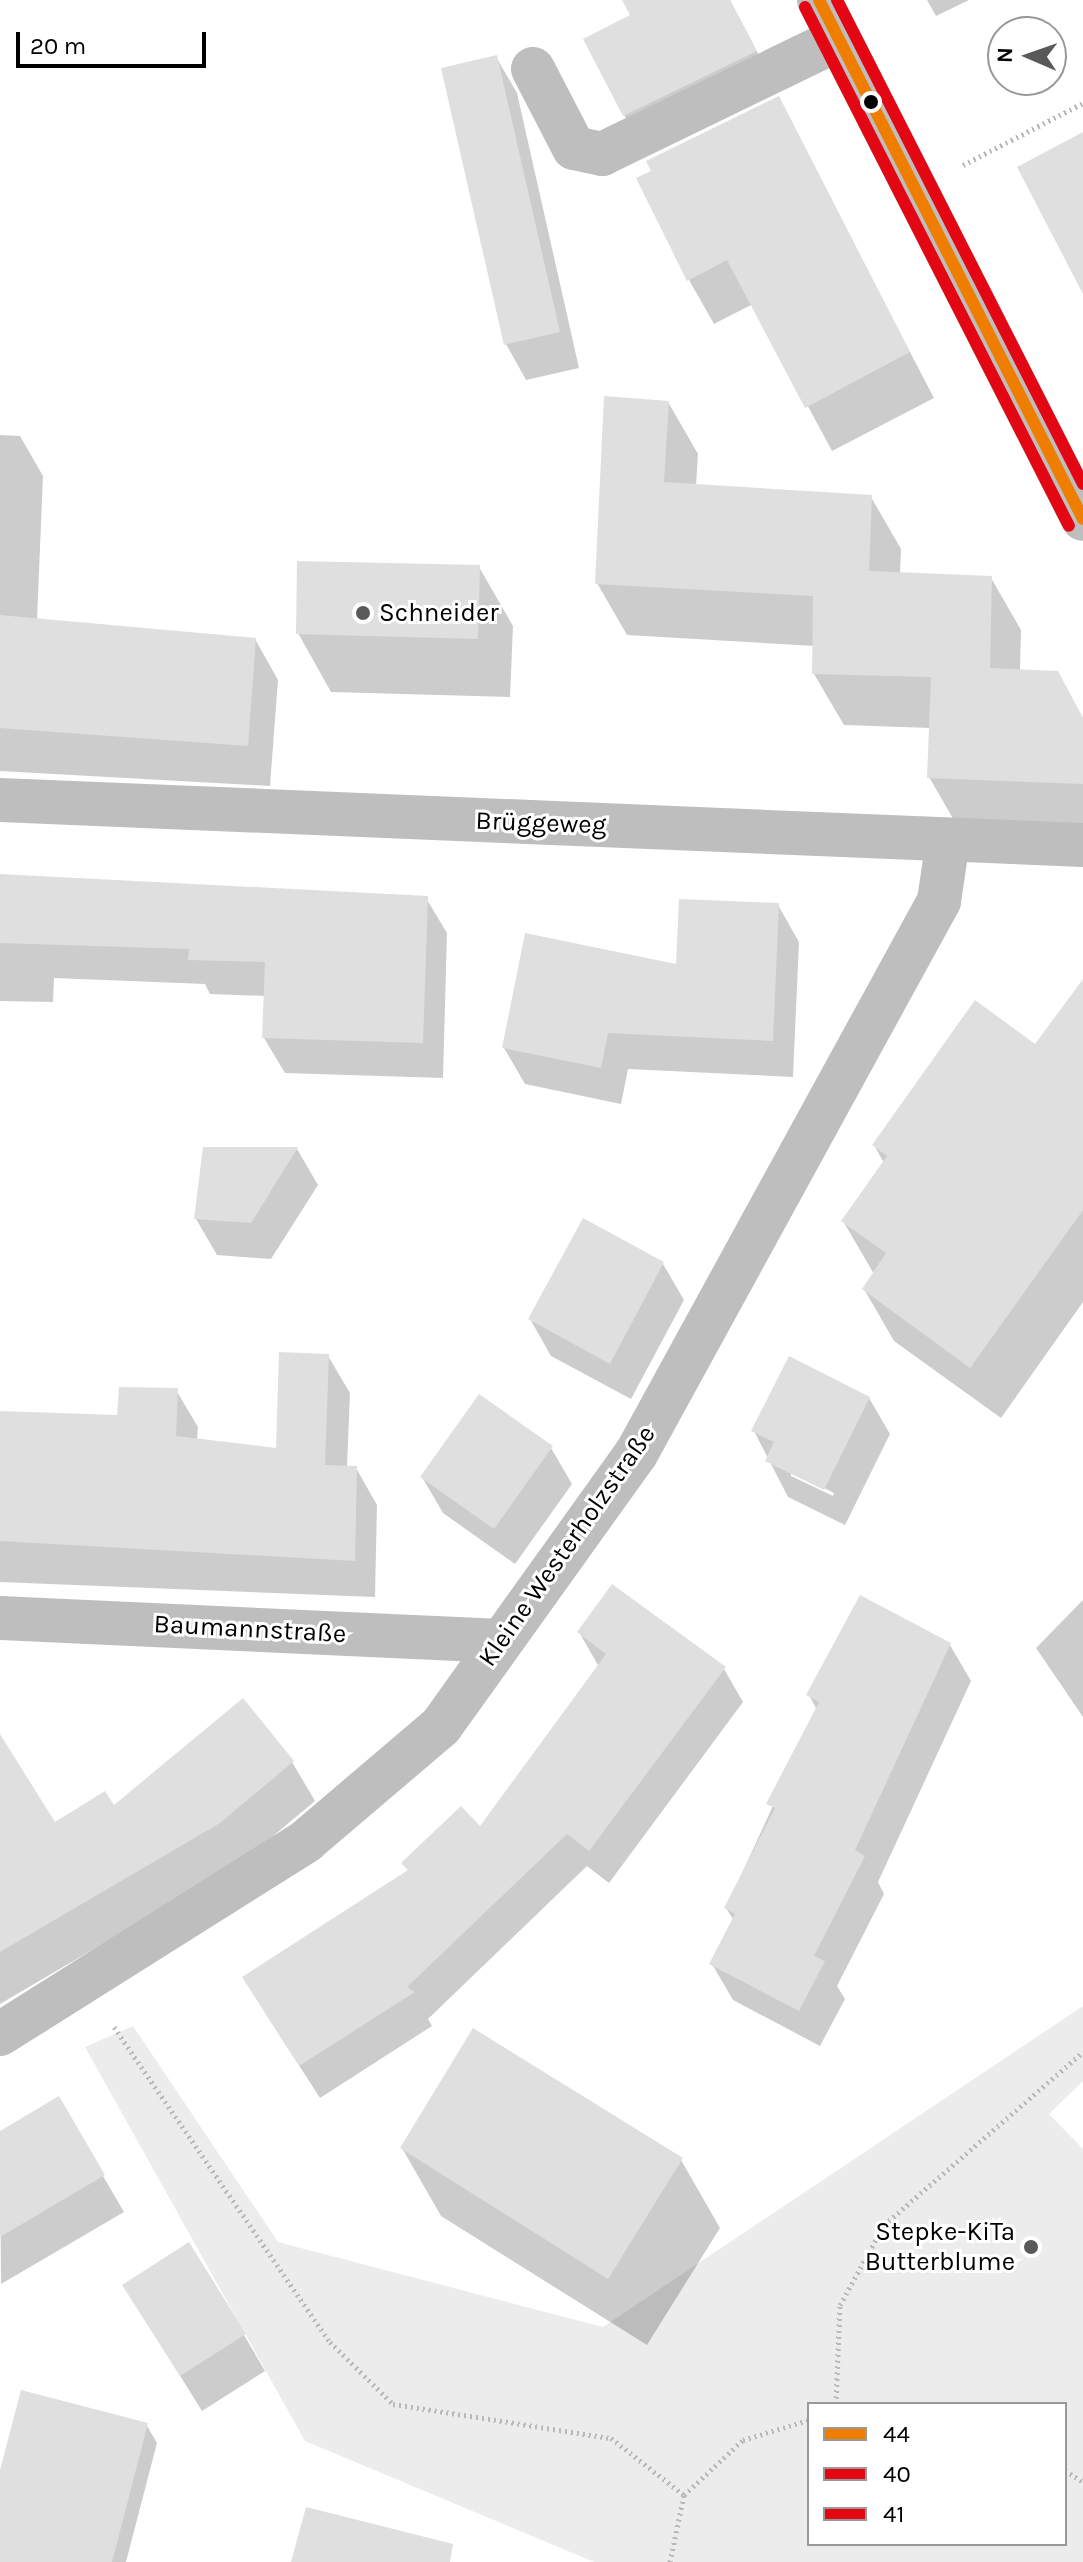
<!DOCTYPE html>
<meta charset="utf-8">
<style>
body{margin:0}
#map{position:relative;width:1083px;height:2562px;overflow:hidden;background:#fff;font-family:Karla,sans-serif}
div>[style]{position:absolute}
.green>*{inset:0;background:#ececec}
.shadow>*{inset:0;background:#0003}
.building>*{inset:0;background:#dfdfdf}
.path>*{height:5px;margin-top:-2.5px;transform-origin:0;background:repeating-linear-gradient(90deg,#b9b9b9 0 2px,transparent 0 6px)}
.minor>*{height:44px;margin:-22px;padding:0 22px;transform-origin:22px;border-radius:22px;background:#bebebe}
.bus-1>*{height:12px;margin:-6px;padding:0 6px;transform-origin:6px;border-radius:6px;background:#ef7d00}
.bus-2>*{height:12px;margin:-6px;padding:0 6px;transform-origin:6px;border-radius:6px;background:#e30613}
.bus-3>*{height:12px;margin:-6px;padding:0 6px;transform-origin:6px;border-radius:6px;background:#e30613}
.dots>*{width:22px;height:22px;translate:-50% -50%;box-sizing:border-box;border:4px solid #fff;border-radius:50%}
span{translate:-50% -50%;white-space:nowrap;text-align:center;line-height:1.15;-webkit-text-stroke:6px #fff;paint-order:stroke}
.poi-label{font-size:26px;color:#000}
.left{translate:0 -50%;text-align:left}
.right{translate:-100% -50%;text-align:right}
.street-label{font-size:26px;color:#000}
.legend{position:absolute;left:807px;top:2402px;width:260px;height:144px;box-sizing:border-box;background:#fff;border:2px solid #999;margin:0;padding:10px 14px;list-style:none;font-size:24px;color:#000}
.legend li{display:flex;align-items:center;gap:16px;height:40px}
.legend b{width:40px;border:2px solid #999}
.north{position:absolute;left:987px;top:16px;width:80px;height:80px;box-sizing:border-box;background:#fff;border:2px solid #999;border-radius:50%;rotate:272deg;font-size:22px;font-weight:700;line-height:32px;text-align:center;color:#000}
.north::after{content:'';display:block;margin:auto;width:28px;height:36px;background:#595959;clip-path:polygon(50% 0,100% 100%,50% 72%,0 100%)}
.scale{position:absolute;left:16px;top:32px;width:190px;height:36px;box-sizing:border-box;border:4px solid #000;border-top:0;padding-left:10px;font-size:24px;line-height:28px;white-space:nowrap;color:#000;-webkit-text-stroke:6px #fff;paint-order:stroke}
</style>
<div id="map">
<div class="green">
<div style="clip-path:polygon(evenodd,1083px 2006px,1083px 2081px,1049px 2114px,1083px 2149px,1083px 2562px,594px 2562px,305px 2441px,85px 2047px,133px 2026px,278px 2242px,603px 2327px,1083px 2006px,809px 2404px,1065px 2404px,1065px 2544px,809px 2544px,809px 2404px)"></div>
</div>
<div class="shadow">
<div style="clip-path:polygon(624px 0,730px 0,776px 88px,645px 151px,624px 115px,633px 16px)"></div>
<div style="clip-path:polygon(927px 0,969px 0,936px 16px)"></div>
<div style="clip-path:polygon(496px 57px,517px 93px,579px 368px,526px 380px,506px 344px)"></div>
<div style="clip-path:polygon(778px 99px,934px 398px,832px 451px,753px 304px,714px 324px,689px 280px)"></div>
<div style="clip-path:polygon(668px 402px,698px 454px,696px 486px,871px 497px,901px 549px,900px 574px,991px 578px,1021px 630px,1020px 671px,1057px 673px,1083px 718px,1083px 834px,959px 829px,929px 777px,931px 728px,844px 725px,814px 674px,815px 646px,627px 635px,597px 583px)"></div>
<div style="clip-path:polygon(0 435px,20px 436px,43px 476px,37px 620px,255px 639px,278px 680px,270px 786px,0 771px)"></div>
<div style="clip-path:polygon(479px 567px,513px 626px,510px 697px,331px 692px,298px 633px)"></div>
<div style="clip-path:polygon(0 878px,426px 898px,447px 933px,443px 1078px,285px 1073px,264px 1038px,266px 996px,210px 994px,205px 984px,54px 978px,53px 1002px,0 1001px)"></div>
<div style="clip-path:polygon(778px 905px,799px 942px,793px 1077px,628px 1069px,621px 1104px,525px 1084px,504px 1048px,678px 966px)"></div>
<div style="clip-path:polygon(1083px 1030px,1083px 1302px,1001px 1418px,894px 1341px,864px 1289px,874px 1274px,843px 1221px,884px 1163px,874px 1145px,1036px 1047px)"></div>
<div style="clip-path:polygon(205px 1149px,297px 1149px,318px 1185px,271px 1259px,217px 1255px,196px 1219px)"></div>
<div style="clip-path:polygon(663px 1264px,684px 1300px,631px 1399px,551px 1356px,530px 1319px)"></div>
<div style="clip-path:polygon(328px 1356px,350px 1393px,347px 1467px,356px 1468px,377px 1505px,375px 1597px,0 1582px,0 1413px,119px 1417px,176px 1390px,198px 1427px,197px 1441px,278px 1450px)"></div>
<div style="clip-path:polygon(evenodd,869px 1398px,890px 1434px,845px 1525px,788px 1497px,754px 1431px,869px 1398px,791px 1471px,834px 1493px,833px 1496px,791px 1476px,791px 1471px)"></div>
<div style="clip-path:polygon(551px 1448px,572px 1484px,515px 1564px,443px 1513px,422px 1477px)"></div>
<div style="clip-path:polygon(1083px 1600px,1083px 1717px,1036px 1648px)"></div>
<div style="clip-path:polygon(579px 1632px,724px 1669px,743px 1702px,609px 1883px,587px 1866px,428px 2019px,432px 2026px,320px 2098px,264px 2011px,409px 1872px,404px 1863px,480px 1829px,599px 1667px)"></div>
<div style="clip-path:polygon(950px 1645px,971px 1681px,878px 1882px,884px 1894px,837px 1986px,845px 1999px,820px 2046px,733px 2000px,712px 1964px,734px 1921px,726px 1908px,817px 1710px,809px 1695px)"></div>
<div style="clip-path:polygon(0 1737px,54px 1824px,292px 1762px,315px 1801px,242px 1862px,0 2004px)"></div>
<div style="clip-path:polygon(58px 2099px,124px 2212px,1px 2284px,0 2134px)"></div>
<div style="clip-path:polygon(402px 2148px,681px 2160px,720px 2228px,647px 2345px,441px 2216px)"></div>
<div style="clip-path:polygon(146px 2321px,244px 2335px,265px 2371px,202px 2411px)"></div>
<div style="clip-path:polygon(146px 2424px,157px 2443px,126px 2562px,0 2562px,0 2480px)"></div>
</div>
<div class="building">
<div style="clip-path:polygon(622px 0,730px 0,757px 51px,623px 116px,583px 39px,630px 15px)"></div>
<div style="clip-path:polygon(497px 55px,560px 332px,504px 345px,441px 68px)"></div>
<div style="clip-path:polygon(779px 96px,910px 352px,805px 408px,727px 260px,687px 281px,636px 178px,651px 171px,646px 161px)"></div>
<div style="clip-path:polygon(1083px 132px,1083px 294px,1017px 167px)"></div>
<div style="clip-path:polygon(604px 396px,669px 401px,664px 482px,872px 495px,869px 571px,992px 576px,990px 668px,1058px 671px,1083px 718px,1083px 784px,927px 778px,931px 677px,812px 674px,813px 596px,595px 584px)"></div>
<div style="clip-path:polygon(297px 561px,480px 565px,478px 639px,296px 634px)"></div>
<div style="clip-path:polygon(0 615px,256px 638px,248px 746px,0 728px)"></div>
<div style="clip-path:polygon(0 874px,428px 896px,423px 1043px,262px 1038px,265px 962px,188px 960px,189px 949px,0 943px)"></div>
<div style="clip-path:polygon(679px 899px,779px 903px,773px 1041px,608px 1033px,601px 1068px,502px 1048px,525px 933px,676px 964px)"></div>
<div style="clip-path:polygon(1083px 979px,1083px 1210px,970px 1368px,862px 1289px,886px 1253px,841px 1221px,887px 1156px,872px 1145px,975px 1000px,1035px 1044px)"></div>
<div style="clip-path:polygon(203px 1147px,298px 1147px,251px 1223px,194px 1219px)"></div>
<div style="clip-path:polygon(583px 1218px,664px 1262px,610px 1364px,528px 1319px)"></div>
<div style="clip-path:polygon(279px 1352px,329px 1354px,325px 1465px,357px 1466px,355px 1561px,0 1541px,0 1411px,117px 1415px,119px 1387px,178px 1388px,176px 1436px,276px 1448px)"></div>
<div style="clip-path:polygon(789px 1356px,870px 1397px,824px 1490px,765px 1461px,774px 1442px,751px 1431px)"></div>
<div style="clip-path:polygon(479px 1394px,553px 1446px,494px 1529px,420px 1477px)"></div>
<div style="clip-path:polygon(612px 1584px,726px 1667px,589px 1851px,567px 1834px,407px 1987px,415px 1992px,299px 2066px,242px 1977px,408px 1870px,401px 1863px,461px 1806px,480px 1826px,606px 1654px,577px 1632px)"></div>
<div style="clip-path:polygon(860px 1595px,951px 1643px,855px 1850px,865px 1856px,814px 1956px,825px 1961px,799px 2011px,709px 1964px,735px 1914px,724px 1908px,775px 1808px,766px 1804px,819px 1702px,806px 1695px)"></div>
<div style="clip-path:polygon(243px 1698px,294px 1761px,220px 1823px,0 1952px,0 1734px,55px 1822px,105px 1791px,114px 1805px)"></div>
<div style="clip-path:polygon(473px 2028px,683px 2158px,608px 2279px,400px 2148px)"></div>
<div style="clip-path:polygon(59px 2096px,105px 2175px,0 2237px,0 2131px)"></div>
<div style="clip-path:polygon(189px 2242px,246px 2334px,180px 2376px,122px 2285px)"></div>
<div style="clip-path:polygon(21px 2390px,148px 2423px,112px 2562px,0 2562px,0 2470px)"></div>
<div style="clip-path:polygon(306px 2507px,453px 2544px,450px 2562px,291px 2562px)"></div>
</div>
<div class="path">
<div style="left:963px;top:165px;width:135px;rotate:-27.3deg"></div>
<div style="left:114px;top:2027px;width:382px;rotate:55.6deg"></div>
<div style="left:330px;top:2342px;width:88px;rotate:44.5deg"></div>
<div style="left:393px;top:2404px;width:221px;rotate:8.9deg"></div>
<div style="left:611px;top:2438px;width:93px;rotate:38deg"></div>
<div style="left:836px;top:2404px;width:99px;rotate:-87.7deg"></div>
<div style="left:840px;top:2305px;width:91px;rotate:-61.2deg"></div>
<div style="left:884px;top:2225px;width:264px;rotate:-41deg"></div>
<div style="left:1065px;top:2470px;width:22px;rotate:34deg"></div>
<div style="left:670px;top:2562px;width:68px;rotate:-78.2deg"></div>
<div style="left:684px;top:2495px;width:81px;rotate:-43deg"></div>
<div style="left:743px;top:2440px;width:69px;rotate:-16.9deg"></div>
</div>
<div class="minor">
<div style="left:819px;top:0;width:582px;rotate:63.04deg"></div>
<div style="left:533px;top:69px;width:89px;rotate:62.6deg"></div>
<div style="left:574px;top:148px;width:29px;rotate:12deg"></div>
<div style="left:602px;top:154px;width:263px;rotate:-25.9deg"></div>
<div style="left:0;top:800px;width:1084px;rotate:2.38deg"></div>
<div style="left:0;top:1618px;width:502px;rotate:2.63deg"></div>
<div style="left:0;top:2034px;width:362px;rotate:-32.2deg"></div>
<div style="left:306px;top:1841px;width:177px;rotate:-40.4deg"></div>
<div style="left:441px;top:1726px;width:335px;rotate:-54.4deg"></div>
<div style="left:636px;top:1454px;width:631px;rotate:-61.28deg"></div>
<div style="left:939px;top:901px;width:62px;rotate:-81.6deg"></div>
</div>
<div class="bus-1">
<div style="left:819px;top:0;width:582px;rotate:63.04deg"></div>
</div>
<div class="bus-2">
<div style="left:805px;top:7px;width:582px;rotate:63.04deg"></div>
</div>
<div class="bus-3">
<div style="left:837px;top:0;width:543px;rotate:63.06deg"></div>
</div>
<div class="dots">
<div style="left:871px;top:102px;background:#000"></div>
<div style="left:363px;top:613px;background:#595959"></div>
<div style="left:1031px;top:2247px;background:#595959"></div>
</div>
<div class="poi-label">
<span class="left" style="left:379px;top:613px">Schneider</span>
<span class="right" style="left:1015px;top:2247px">Stepke-KiTa<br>Butterblume</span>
</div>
<div class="street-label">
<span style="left:541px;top:823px;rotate:2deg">Brüggeweg</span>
<span style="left:567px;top:1546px;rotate:-55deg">Kleine Westerholzstraße</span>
<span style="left:250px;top:1629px;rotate:3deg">Baumannstraße</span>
</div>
<ul class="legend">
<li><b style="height:10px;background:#ef7d00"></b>44</li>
<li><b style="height:10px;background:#e30613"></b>40</li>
<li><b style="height:10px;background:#e30613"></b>41</li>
</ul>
<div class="north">N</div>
<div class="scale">20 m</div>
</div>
